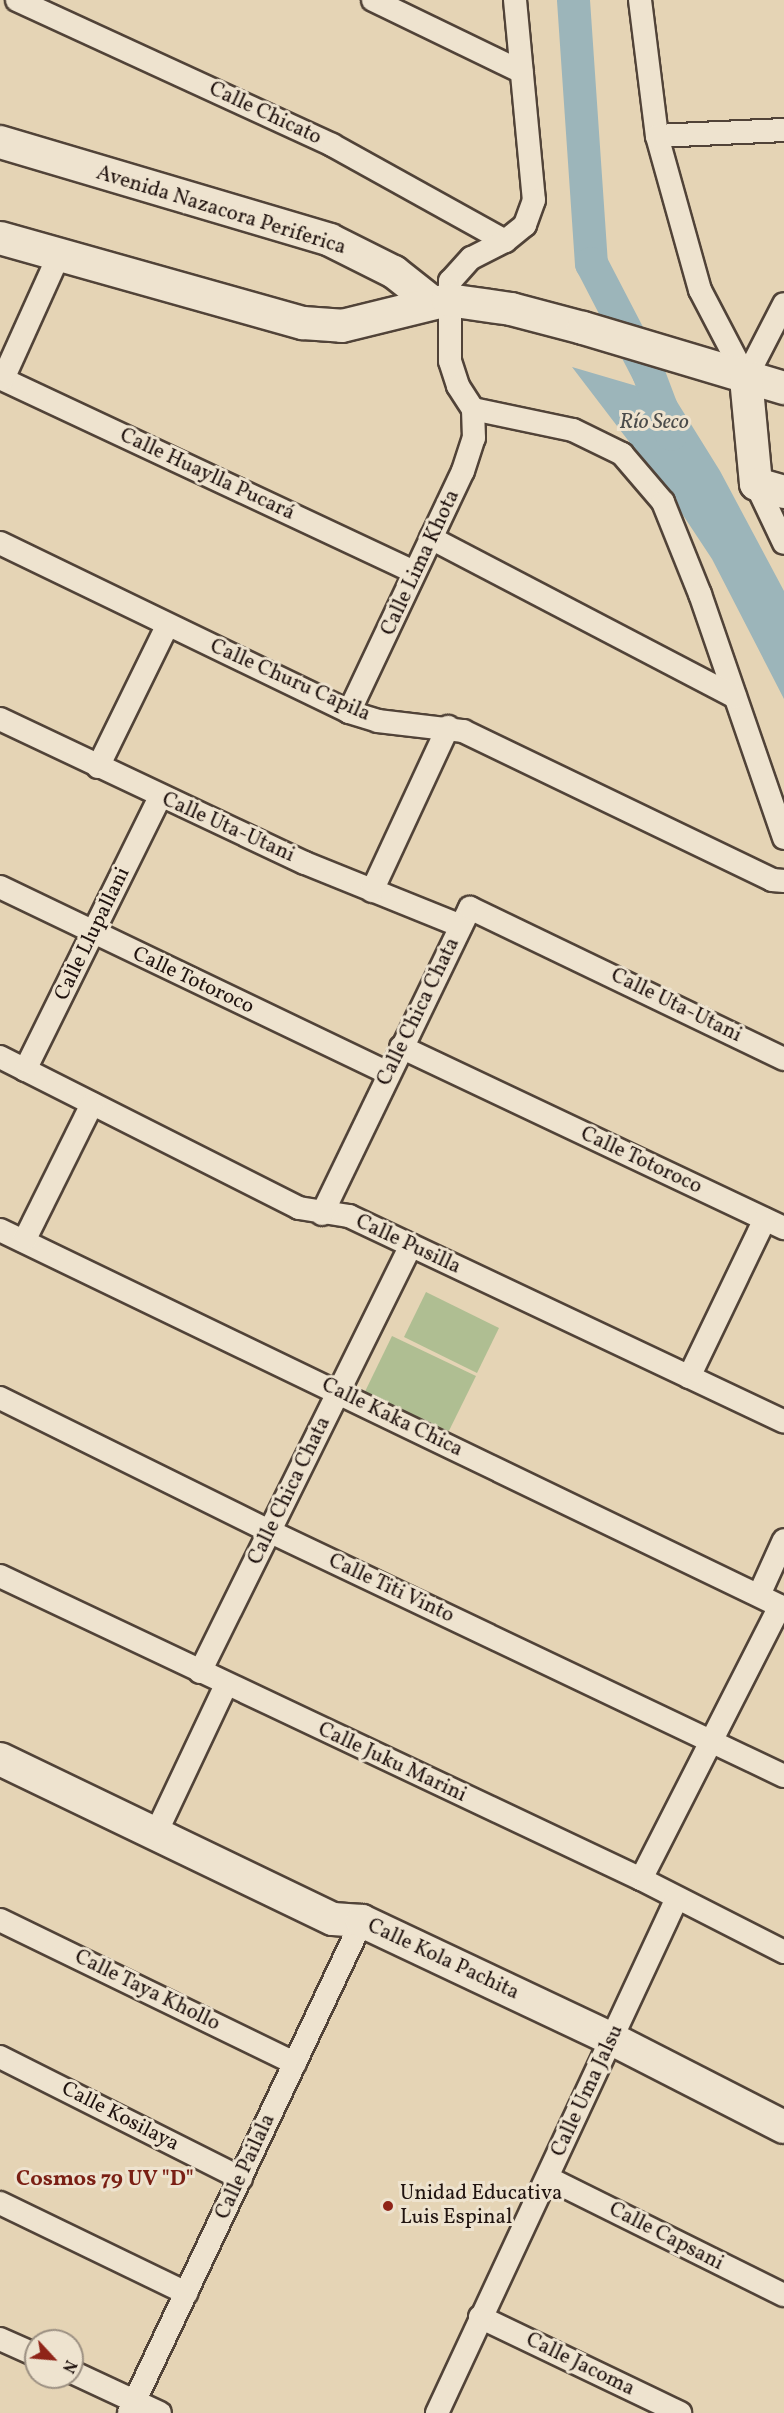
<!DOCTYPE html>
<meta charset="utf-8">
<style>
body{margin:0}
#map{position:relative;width:784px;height:2413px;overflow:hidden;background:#e5d4b5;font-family:Vollkorn,serif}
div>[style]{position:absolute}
.green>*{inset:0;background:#afbe92}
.water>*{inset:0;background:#9cb5ba}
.river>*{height:33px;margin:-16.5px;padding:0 16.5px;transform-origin:16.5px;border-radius:16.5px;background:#9cb5ba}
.roads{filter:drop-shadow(2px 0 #514338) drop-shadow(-2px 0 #514338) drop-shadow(0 2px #514338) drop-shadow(0 -2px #514338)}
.street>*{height:22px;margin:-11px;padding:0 11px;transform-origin:11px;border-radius:11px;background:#eee3cf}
.secondary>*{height:32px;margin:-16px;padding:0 16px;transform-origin:16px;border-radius:16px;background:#eee3cf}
.dots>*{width:16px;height:16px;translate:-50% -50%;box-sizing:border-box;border:3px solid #eee3cf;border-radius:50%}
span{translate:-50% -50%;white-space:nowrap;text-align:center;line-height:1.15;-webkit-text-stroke:6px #eee3cf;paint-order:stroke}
.street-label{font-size:21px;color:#20130f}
.poi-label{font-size:21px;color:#20130f}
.left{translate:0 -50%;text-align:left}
.water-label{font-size:22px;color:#4b4c4b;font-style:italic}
.neighbourhood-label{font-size:22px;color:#7a1f14;font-weight:700}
.north{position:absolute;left:24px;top:2329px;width:60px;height:60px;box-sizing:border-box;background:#eee3cf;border:2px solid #9c9082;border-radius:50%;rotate:116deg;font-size:16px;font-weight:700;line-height:24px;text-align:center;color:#20130f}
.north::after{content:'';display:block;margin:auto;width:21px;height:27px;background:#8f2418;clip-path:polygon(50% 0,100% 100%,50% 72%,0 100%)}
</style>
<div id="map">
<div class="green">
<div style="clip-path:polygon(426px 1292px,499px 1328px,477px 1373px,404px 1337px)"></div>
<div style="clip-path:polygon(392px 1336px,476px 1376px,440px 1449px,357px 1408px)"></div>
</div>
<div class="water">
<div style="clip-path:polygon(572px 367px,674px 397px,720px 471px,784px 591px,784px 699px,712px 559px,669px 494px)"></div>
</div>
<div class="river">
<div style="left:573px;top:0;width:264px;rotate:86.1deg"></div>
<div style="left:591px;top:263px;width:124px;rotate:62.6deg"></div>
<div style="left:648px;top:373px;width:65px;rotate:69.3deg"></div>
</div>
<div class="roads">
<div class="street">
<div style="left:17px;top:0;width:347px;rotate:24.7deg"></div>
<div style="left:332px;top:145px;width:198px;rotate:29deg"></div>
<div style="left:373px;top:0;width:165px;rotate:25.8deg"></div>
<div style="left:515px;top:0;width:201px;rotate:84.6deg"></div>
<div style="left:534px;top:200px;width:27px;rotate:110deg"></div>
<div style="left:525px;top:225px;width:26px;rotate:141deg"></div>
<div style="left:505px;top:241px;width:38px;rotate:153deg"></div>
<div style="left:471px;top:258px;width:31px;rotate:132deg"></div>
<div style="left:450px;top:281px;width:80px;rotate:90deg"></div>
<div style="left:450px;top:361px;width:26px;rotate:72deg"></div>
<div style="left:458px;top:386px;width:27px;rotate:57deg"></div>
<div style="left:473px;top:409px;width:102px;rotate:11.9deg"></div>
<div style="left:573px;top:430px;width:55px;rotate:26.1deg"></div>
<div style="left:622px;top:454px;width:63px;rotate:49.5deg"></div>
<div style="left:663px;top:502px;width:99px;rotate:68.1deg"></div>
<div style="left:700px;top:594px;width:258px;rotate:71deg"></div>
<div style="left:640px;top:0;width:137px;rotate:82.9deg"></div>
<div style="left:657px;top:136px;width:160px;rotate:74.4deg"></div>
<div style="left:700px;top:290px;width:99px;rotate:62.4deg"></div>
<div style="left:657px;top:136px;width:127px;rotate:-2.7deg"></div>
<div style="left:0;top:378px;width:457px;rotate:25.1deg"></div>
<div style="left:746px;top:378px;width:83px;rotate:-62.8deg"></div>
<div style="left:3px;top:379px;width:134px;rotate:-65.7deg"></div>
<div style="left:756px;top:484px;width:65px;rotate:64.6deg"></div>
<div style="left:431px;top:538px;width:343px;rotate:27.6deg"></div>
<div style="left:0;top:543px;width:388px;rotate:25.8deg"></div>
<div style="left:349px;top:712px;width:30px;rotate:17deg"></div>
<div style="left:378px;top:721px;width:86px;rotate:6.7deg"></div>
<div style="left:463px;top:731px;width:343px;rotate:25.7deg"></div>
<div style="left:772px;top:880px;width:12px;rotate:5deg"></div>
<div style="left:349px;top:712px;width:267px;rotate:-64.7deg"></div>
<div style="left:463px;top:471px;width:35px;rotate:-72deg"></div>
<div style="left:474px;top:438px;width:29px;rotate:-92deg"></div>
<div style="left:0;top:719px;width:337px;rotate:25.3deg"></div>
<div style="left:305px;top:863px;width:168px;rotate:22deg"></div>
<div style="left:98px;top:767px;width:157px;rotate:-63.9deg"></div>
<div style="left:0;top:887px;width:430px;rotate:25.6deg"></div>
<div style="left:372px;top:891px;width:181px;rotate:-65.1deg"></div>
<div style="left:401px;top:1047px;width:424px;rotate:25.3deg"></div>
<div style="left:0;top:1057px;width:335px;rotate:26.8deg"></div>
<div style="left:299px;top:1208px;width:51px;rotate:9.1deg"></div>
<div style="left:349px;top:1216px;width:481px;rotate:25.3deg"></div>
<div style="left:25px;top:1070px;width:305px;rotate:-63.7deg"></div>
<div style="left:322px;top:1214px;width:340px;rotate:-64.2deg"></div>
<div style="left:470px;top:908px;width:348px;rotate:25.7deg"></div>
<div style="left:0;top:1230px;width:870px;rotate:25.74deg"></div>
<div style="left:24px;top:1241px;width:153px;rotate:-63.6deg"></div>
<div style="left:689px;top:1377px;width:175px;rotate:-64.3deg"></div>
<div style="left:0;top:1398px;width:302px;rotate:26.3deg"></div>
<div style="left:271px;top:1532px;width:568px;rotate:25.44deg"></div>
<div style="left:0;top:1576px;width:709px;rotate:25.3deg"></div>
<div style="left:641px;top:1879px;width:161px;rotate:27deg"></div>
<div style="left:759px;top:1595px;width:60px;rotate:-65.6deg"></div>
<div style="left:200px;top:1672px;width:476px;rotate:-63.7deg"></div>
<div style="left:156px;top:1833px;width:164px;rotate:-64.7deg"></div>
<div style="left:641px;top:1879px;width:306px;rotate:-63deg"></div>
<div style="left:0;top:1920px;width:328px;rotate:25.9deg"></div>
<div style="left:0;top:2057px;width:270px;rotate:26.7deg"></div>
<div style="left:548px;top:2178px;width:263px;rotate:26.4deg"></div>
<div style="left:0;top:2203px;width:207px;rotate:25.8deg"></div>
<div style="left:480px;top:2317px;width:222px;rotate:25.6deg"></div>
<div style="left:0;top:2339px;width:39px;rotate:24deg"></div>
<div style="left:72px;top:2372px;width:97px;rotate:25deg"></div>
<div style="left:129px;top:2413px;width:544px;rotate:-64.66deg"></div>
<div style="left:437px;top:2413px;width:568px;rotate:-65.01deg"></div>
</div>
<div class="secondary">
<div style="left:0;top:142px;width:344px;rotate:16.5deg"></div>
<div style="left:330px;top:240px;width:72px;rotate:26.6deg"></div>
<div style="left:394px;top:272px;width:48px;rotate:38.3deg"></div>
<div style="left:0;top:238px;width:315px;rotate:15.7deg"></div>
<div style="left:303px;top:323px;width:39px;rotate:4deg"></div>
<div style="left:342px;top:326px;width:109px;rotate:-13.8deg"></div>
<div style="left:448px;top:300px;width:64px;rotate:8.1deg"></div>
<div style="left:511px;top:309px;width:74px;rotate:14.8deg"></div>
<div style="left:583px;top:328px;width:210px;rotate:16.6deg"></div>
<div style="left:746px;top:378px;width:106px;rotate:84.6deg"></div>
<div style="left:756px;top:484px;width:29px;rotate:16deg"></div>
<div style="left:0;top:1759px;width:369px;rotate:25.7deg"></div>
<div style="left:333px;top:1919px;width:29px;rotate:4deg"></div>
<div style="left:362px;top:1921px;width:276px;rotate:25.3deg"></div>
<div style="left:612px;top:2039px;width:193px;rotate:27.1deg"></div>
</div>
</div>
<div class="dots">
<div style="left:388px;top:2206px;background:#8f2418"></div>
</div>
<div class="street-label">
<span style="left:265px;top:114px;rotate:25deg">Calle Chicato</span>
<span style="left:221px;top:211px;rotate:17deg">Avenida Nazacora Periferica</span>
<span style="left:207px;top:475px;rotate:25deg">Calle Huaylla Pucará</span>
<span style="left:421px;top:563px;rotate:-65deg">Calle Lima Khota</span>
<span style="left:290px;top:681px;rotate:24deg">Calle Churu Capila</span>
<span style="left:228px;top:828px;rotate:24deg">Calle Uta-Utani</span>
<span style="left:93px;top:934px;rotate:-64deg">Calle Llupallani</span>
<span style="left:193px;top:981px;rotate:25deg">Calle Totoroco</span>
<span style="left:676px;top:1006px;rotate:26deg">Calle Uta-Utani</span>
<span style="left:419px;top:1012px;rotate:-64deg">Calle Chica Chata</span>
<span style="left:641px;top:1161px;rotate:25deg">Calle Totoroco</span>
<span style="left:408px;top:1245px;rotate:25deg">Calle Pusilla</span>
<span style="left:392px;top:1418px;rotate:26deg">Calle Kaka Chica</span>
<span style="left:290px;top:1491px;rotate:-64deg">Calle Chica Chata</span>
<span style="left:391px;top:1589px;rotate:25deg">Calle Titi Vinto</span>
<span style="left:392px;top:1763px;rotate:25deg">Calle Juku Marini</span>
<span style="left:443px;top:1960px;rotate:25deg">Calle Kola Pachita</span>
<span style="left:147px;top:1991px;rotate:26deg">Calle Taya Khollo</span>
<span style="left:588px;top:2091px;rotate:-65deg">Calle Uma Jalsu</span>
<span style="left:120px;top:2117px;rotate:27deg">Calle Kosilaya</span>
<span style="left:246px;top:2167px;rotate:-65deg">Calle Pailala</span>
<span style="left:666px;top:2237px;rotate:27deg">Calle Capsani</span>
<span style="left:580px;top:2365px;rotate:26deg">Calle Jacoma</span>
</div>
<div class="poi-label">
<span class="left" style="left:400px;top:2206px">Unidad Educativa<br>Luis Espinal</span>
</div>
<div class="water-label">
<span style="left:654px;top:423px">Río Seco</span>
</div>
<div class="neighbourhood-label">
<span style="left:105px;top:2180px">Cosmos 79 UV "D"</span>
</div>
<div class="north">N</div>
</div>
